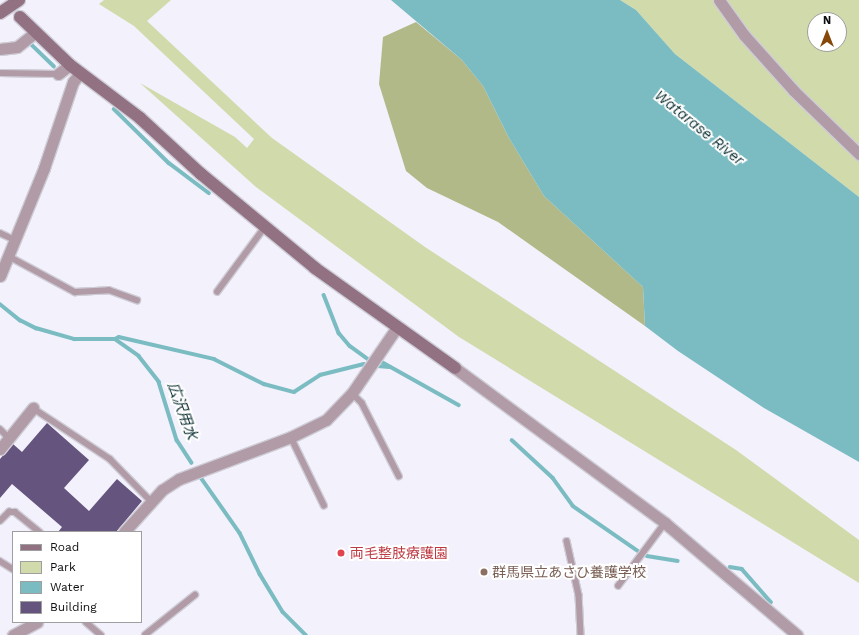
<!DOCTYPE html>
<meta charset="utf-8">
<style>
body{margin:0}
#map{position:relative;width:859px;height:635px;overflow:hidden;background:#f2f1fc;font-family:"Work Sans","Noto Sans JP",sans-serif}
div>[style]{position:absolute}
.green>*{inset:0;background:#d1daaa}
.forest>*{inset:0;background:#b1b988}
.water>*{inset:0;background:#7abcc2}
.stream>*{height:3.5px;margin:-1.75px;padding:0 1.75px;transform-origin:1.75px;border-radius:1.75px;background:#7abcc2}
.building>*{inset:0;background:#65557e}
.roads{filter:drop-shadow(1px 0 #cecdd7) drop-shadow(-1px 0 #cecdd7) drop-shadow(0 1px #cecdd7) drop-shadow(0 -1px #cecdd7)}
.lane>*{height:5.5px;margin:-2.75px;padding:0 2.75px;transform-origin:2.75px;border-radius:2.75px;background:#b19ba6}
.street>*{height:11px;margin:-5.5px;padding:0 5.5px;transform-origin:5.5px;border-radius:5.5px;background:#b19ba6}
.secondary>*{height:12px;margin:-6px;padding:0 6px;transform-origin:6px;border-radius:6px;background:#917182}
.dots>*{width:11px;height:11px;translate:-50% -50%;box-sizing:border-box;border:2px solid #fff;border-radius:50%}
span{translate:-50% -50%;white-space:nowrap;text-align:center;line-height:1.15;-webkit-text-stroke:4px #fff;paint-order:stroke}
.health-label{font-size:14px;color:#be3a42}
.left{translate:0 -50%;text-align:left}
.education-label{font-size:14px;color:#785e54}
.water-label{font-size:15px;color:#0e3033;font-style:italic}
.legend{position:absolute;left:12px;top:531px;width:130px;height:92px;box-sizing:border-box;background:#fff;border:1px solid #9f9fa0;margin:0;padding:5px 7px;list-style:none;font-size:12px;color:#0e0e12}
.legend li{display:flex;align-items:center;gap:8px;height:20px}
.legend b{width:20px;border:1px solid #9f9fa0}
.north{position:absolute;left:807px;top:12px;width:40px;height:40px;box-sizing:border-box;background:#fff;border:1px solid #9f9fa0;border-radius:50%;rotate:0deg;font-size:11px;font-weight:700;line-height:16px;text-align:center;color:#0e0e12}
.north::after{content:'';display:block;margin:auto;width:14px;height:18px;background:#864809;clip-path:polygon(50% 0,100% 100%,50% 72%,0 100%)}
</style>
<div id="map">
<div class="green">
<div style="clip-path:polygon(104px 0,171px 0,147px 21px,272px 138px,425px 247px,736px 450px,859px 540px,859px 583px,459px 337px,256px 187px,140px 83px,235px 137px,247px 148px,254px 139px,134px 26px,99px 4px)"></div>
<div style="clip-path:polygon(evenodd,620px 0,859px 0,859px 197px,675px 54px,636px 10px,620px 0,815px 20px,839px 20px,839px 44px,815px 44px,815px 20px)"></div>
</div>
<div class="forest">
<div style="clip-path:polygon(416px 22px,462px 60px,483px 86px,509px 138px,544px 196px,643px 287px,645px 326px,498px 222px,427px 188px,406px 171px,379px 84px,383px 37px)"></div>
</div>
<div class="water">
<div style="clip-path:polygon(391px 0,620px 0,636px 10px,675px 54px,859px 197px,859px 462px,764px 408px,678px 351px,645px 326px,643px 287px,544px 196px,509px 138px,483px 86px,462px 60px)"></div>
</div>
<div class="stream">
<div style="left:31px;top:44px;width:32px;rotate:44deg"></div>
<div style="left:114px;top:109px;width:77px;rotate:44.5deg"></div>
<div style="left:169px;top:163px;width:50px;rotate:36.9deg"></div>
<div style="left:324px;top:295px;width:41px;rotate:68.5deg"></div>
<div style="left:339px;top:333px;width:17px;rotate:50deg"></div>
<div style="left:350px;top:346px;width:22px;rotate:36deg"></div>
<div style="left:0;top:304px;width:26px;rotate:39deg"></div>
<div style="left:20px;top:320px;width:18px;rotate:27deg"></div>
<div style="left:36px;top:328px;width:40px;rotate:16deg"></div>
<div style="left:74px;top:339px;width:41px"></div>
<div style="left:115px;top:339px;width:29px;rotate:35deg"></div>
<div style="left:139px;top:356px;width:33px;rotate:52deg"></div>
<div style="left:159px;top:382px;width:61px;rotate:72.8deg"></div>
<div style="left:177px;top:440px;width:27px;rotate:57deg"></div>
<div style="left:115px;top:339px;width:4px;rotate:-27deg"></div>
<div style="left:119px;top:337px;width:98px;rotate:13deg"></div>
<div style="left:214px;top:359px;width:56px;rotate:26.6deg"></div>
<div style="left:264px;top:384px;width:31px;rotate:15deg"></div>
<div style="left:294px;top:392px;width:31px;rotate:-33deg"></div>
<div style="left:320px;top:375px;width:45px;rotate:-14deg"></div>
<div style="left:382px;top:362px;width:88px;rotate:29.2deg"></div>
<div style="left:378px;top:366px;width:11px;rotate:5deg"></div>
<div style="left:512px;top:440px;width:56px;rotate:42.8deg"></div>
<div style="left:553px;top:478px;width:34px;rotate:54deg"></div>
<div style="left:573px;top:506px;width:79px;rotate:34.7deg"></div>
<div style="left:202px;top:479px;width:66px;rotate:54.9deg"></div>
<div style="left:240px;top:533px;width:46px;rotate:64deg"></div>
<div style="left:260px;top:574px;width:44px;rotate:58.8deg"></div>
<div style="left:283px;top:612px;width:33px;rotate:45deg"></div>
<div style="left:647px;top:556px;width:31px;rotate:9deg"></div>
<div style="left:730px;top:567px;width:12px;rotate:9deg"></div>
<div style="left:742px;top:569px;width:44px;rotate:48.7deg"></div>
</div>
<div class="building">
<div style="clip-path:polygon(47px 423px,89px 460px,64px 488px,89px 511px,117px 479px,142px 501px,116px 532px,58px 532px,62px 527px,12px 484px,0 498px,0 459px,13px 444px,22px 452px)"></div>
</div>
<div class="roads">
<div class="lane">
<div style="left:0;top:73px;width:58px;rotate:1deg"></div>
<div style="left:0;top:233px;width:17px;rotate:25deg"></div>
<div style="left:10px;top:257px;width:74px;rotate:28.3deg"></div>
<div style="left:75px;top:292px;width:34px;rotate:-3deg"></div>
<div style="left:109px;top:290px;width:30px;rotate:20deg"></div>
<div style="left:217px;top:292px;width:81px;rotate:-53.6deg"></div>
<div style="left:352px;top:393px;width:14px;rotate:45deg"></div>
<div style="left:362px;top:403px;width:82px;rotate:63.1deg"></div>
<div style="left:33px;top:408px;width:92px;rotate:33.5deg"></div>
<div style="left:110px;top:459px;width:59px;rotate:45.7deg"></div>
<div style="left:0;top:429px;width:13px;rotate:45deg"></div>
<div style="left:291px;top:437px;width:76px;rotate:64.1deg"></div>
<div style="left:0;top:521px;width:13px;rotate:-45deg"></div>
<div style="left:9px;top:512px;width:6px"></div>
<div style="left:15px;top:512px;width:32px;rotate:39deg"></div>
<div style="left:567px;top:541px;width:55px;rotate:77.5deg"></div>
<div style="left:579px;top:595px;width:40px;rotate:87.1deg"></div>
<div style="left:0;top:561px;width:15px;rotate:32deg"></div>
<div style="left:618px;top:586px;width:79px;rotate:-53.3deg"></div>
<div style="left:86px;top:622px;width:20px;rotate:41deg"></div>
<div style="left:145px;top:635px;width:64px;rotate:-38.7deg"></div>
</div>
<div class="street">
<div style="left:719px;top:0;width:43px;rotate:54.5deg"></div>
<div style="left:744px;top:35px;width:75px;rotate:48.2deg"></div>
<div style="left:794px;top:91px;width:91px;rotate:44.1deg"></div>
<div style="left:0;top:49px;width:17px;rotate:-7deg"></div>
<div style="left:17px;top:47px;width:22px;rotate:-39deg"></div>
<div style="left:58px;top:74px;width:15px;rotate:-37deg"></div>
<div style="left:0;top:276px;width:117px;rotate:-67.8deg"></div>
<div style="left:44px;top:168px;width:91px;rotate:-71.4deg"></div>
<div style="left:73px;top:82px;width:11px;rotate:-52deg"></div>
<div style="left:455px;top:368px;width:261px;rotate:36.4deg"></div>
<div style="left:665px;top:523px;width:173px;rotate:40.3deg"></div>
<div style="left:0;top:449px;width:53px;rotate:-51.2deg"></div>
<div style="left:124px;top:532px;width:57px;rotate:-47.9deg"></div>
<div style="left:162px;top:490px;width:20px;rotate:-33deg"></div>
<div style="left:179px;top:479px;width:120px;rotate:-20.6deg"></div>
<div style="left:291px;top:437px;width:39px;rotate:-26deg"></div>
<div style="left:326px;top:420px;width:37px;rotate:-46deg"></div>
<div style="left:352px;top:393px;width:80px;rotate:-55.7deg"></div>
<div style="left:13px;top:635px;width:27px;rotate:-28deg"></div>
</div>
<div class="secondary">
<div style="left:0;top:13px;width:23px;rotate:-34deg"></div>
<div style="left:20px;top:17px;width:69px;rotate:43.8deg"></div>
<div style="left:70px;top:65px;width:88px;rotate:37.1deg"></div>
<div style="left:140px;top:118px;width:83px;rotate:42.6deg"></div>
<div style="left:201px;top:174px;width:148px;rotate:39.5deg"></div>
<div style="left:315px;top:268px;width:172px;rotate:35.5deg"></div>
</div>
</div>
<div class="dots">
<div style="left:341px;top:553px;background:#e0444e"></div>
<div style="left:484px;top:572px;background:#8d6e63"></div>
</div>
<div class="health-label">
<span class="left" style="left:350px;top:553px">両毛整肢療護園</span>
</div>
<div class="education-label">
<span class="left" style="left:492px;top:572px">群馬県立あさひ養護学校</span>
</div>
<div class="water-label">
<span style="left:699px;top:128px;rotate:39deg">Watarase River</span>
<span style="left:182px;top:411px;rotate:70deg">広沢用水</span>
</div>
<ul class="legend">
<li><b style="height:5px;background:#917182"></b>Road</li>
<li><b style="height:11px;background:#d1daaa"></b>Park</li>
<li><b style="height:11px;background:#7abcc2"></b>Water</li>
<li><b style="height:11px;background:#65557e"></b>Building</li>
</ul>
<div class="north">N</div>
</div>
